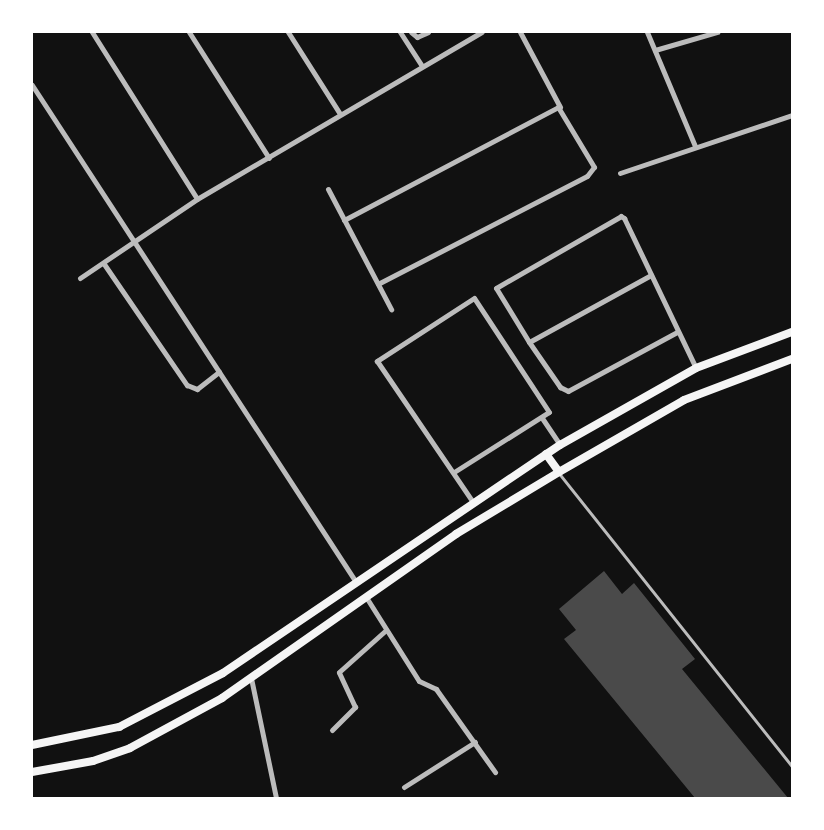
<!DOCTYPE html>
<style>
body{margin:0}
#map{position:relative;width:824px;height:830px;overflow:hidden;background:#111;font-family:Ubuntu,sans-serif}
div>[style]{position:absolute}
.building>*{inset:0;background:#4a4a4a}
.service>*{height:2.5px;margin:-1.25px;padding:0 1.25px;transform-origin:1.25px;border-radius:1.25px;background:#bcbcbc}
.minor>*{height:5px;margin:-2.5px;padding:0 2.5px;transform-origin:2.5px;border-radius:2.5px;background:#bcbcbc}
.trunk>*{height:8px;margin:-4px;padding:0 4px;transform-origin:4px;border-radius:4px;background:#f5f5f5}
span{translate:-50% -50%;white-space:nowrap;text-align:center;line-height:1.15;-webkit-text-stroke:5px #fff;paint-order:stroke}
.frame{position:absolute;inset:0;border:33px solid #fff;pointer-events:none}
</style>
<div id="map">
<div class="building">
<div style="clip-path:polygon(604px 571px,622px 594px,634px 583px,695px 659px,682px 669px,788px 798px,695px 798px,564px 639px,576px 630px,559px 609px)"></div>
</div>
<div class="service">
<div style="left:559px;top:473px;width:374px;rotate:51.5deg"></div>
</div>
<div class="minor">
<div style="left:92px;top:32px;width:197px;rotate:57.8deg"></div>
<div style="left:189px;top:32px;width:149px;rotate:57.6deg"></div>
<div style="left:288px;top:32px;width:97px;rotate:57.6deg"></div>
<div style="left:400px;top:32px;width:40px;rotate:57.1deg"></div>
<div style="left:411px;top:32px;width:8px;rotate:40deg"></div>
<div style="left:417px;top:37px;width:12px;rotate:-24deg"></div>
<div style="left:520px;top:32px;width:85px;rotate:61.9deg"></div>
<div style="left:647px;top:32px;width:124px;rotate:67.2deg"></div>
<div style="left:655px;top:50px;width:65px;rotate:-16.2deg"></div>
<div style="left:32px;top:85px;width:593px;rotate:56.9deg"></div>
<div style="left:620px;top:173px;width:182px;rotate:-18.6deg"></div>
<div style="left:328px;top:189px;width:136px;rotate:62.3deg"></div>
<div style="left:344px;top:220px;width:242px;rotate:-27.8deg"></div>
<div style="left:558px;top:107px;width:70px;rotate:59deg"></div>
<div style="left:594px;top:167px;width:11px;rotate:128deg"></div>
<div style="left:587px;top:176px;width:235px;rotate:152.7deg"></div>
<div style="left:104px;top:264px;width:147px;rotate:55.6deg"></div>
<div style="left:187px;top:385px;width:11px;rotate:22deg"></div>
<div style="left:197px;top:389px;width:28px;rotate:-38deg"></div>
<div style="left:651px;top:275px;width:139px;rotate:151.2deg"></div>
<div style="left:529px;top:342px;width:63px;rotate:-121.4deg"></div>
<div style="left:496px;top:288px;width:144px;rotate:-29.9deg"></div>
<div style="left:621px;top:216px;width:4px;rotate:34deg"></div>
<div style="left:624px;top:218px;width:166px;rotate:64.4deg"></div>
<div style="left:80px;top:278px;width:141px;rotate:-34deg"></div>
<div style="left:197px;top:199px;width:330px;rotate:-30.4deg"></div>
<div style="left:529px;top:342px;width:55px;rotate:55.4deg"></div>
<div style="left:560px;top:387px;width:9px;rotate:27deg"></div>
<div style="left:568px;top:391px;width:124px;rotate:-28.4deg"></div>
<div style="left:542px;top:418px;width:32px;rotate:56deg"></div>
<div style="left:454px;top:472px;width:112px;rotate:-32.3deg"></div>
<div style="left:549px;top:412px;width:136px;rotate:-123.3deg"></div>
<div style="left:474px;top:298px;width:116px;rotate:147deg"></div>
<div style="left:377px;top:361px;width:171px;rotate:55.8deg"></div>
<div style="left:366px;top:597px;width:99px;rotate:57.8deg"></div>
<div style="left:419px;top:681px;width:19px;rotate:25deg"></div>
<div style="left:436px;top:689px;width:102px;rotate:54.6deg"></div>
<div style="left:251px;top:678px;width:123px;rotate:78.2deg"></div>
<div style="left:332px;top:730px;width:33px;rotate:-45deg"></div>
<div style="left:355px;top:707px;width:38px;rotate:-115deg"></div>
<div style="left:339px;top:672px;width:63px;rotate:-41.8deg"></div>
<div style="left:404px;top:787px;width:84px;rotate:-32.4deg"></div>
</div>
<div class="trunk">
<div style="left:546px;top:454px;width:22px;rotate:54deg"></div>
<div style="left:32px;top:745px;width:89px;rotate:-11.7deg"></div>
<div style="left:119px;top:727px;width:117px;rotate:-27.4deg"></div>
<div style="left:223px;top:673px;width:407px;rotate:-34.1deg"></div>
<div style="left:560px;top:445px;width:156px;rotate:-29.5deg"></div>
<div style="left:696px;top:368px;width:103px;rotate:-20.6deg"></div>
<div style="left:32px;top:772px;width:62px;rotate:-10.2deg"></div>
<div style="left:93px;top:761px;width:39px;rotate:-19deg"></div>
<div style="left:130px;top:748px;width:105px;rotate:-28.5deg"></div>
<div style="left:222px;top:698px;width:286px;rotate:-35deg"></div>
<div style="left:456px;top:534px;width:120px;rotate:-31deg"></div>
<div style="left:559px;top:472px;width:144px;rotate:-29.9deg"></div>
<div style="left:684px;top:400px;width:116px;rotate:-20.8deg"></div>
</div>
<div class="frame"></div>
</div>
